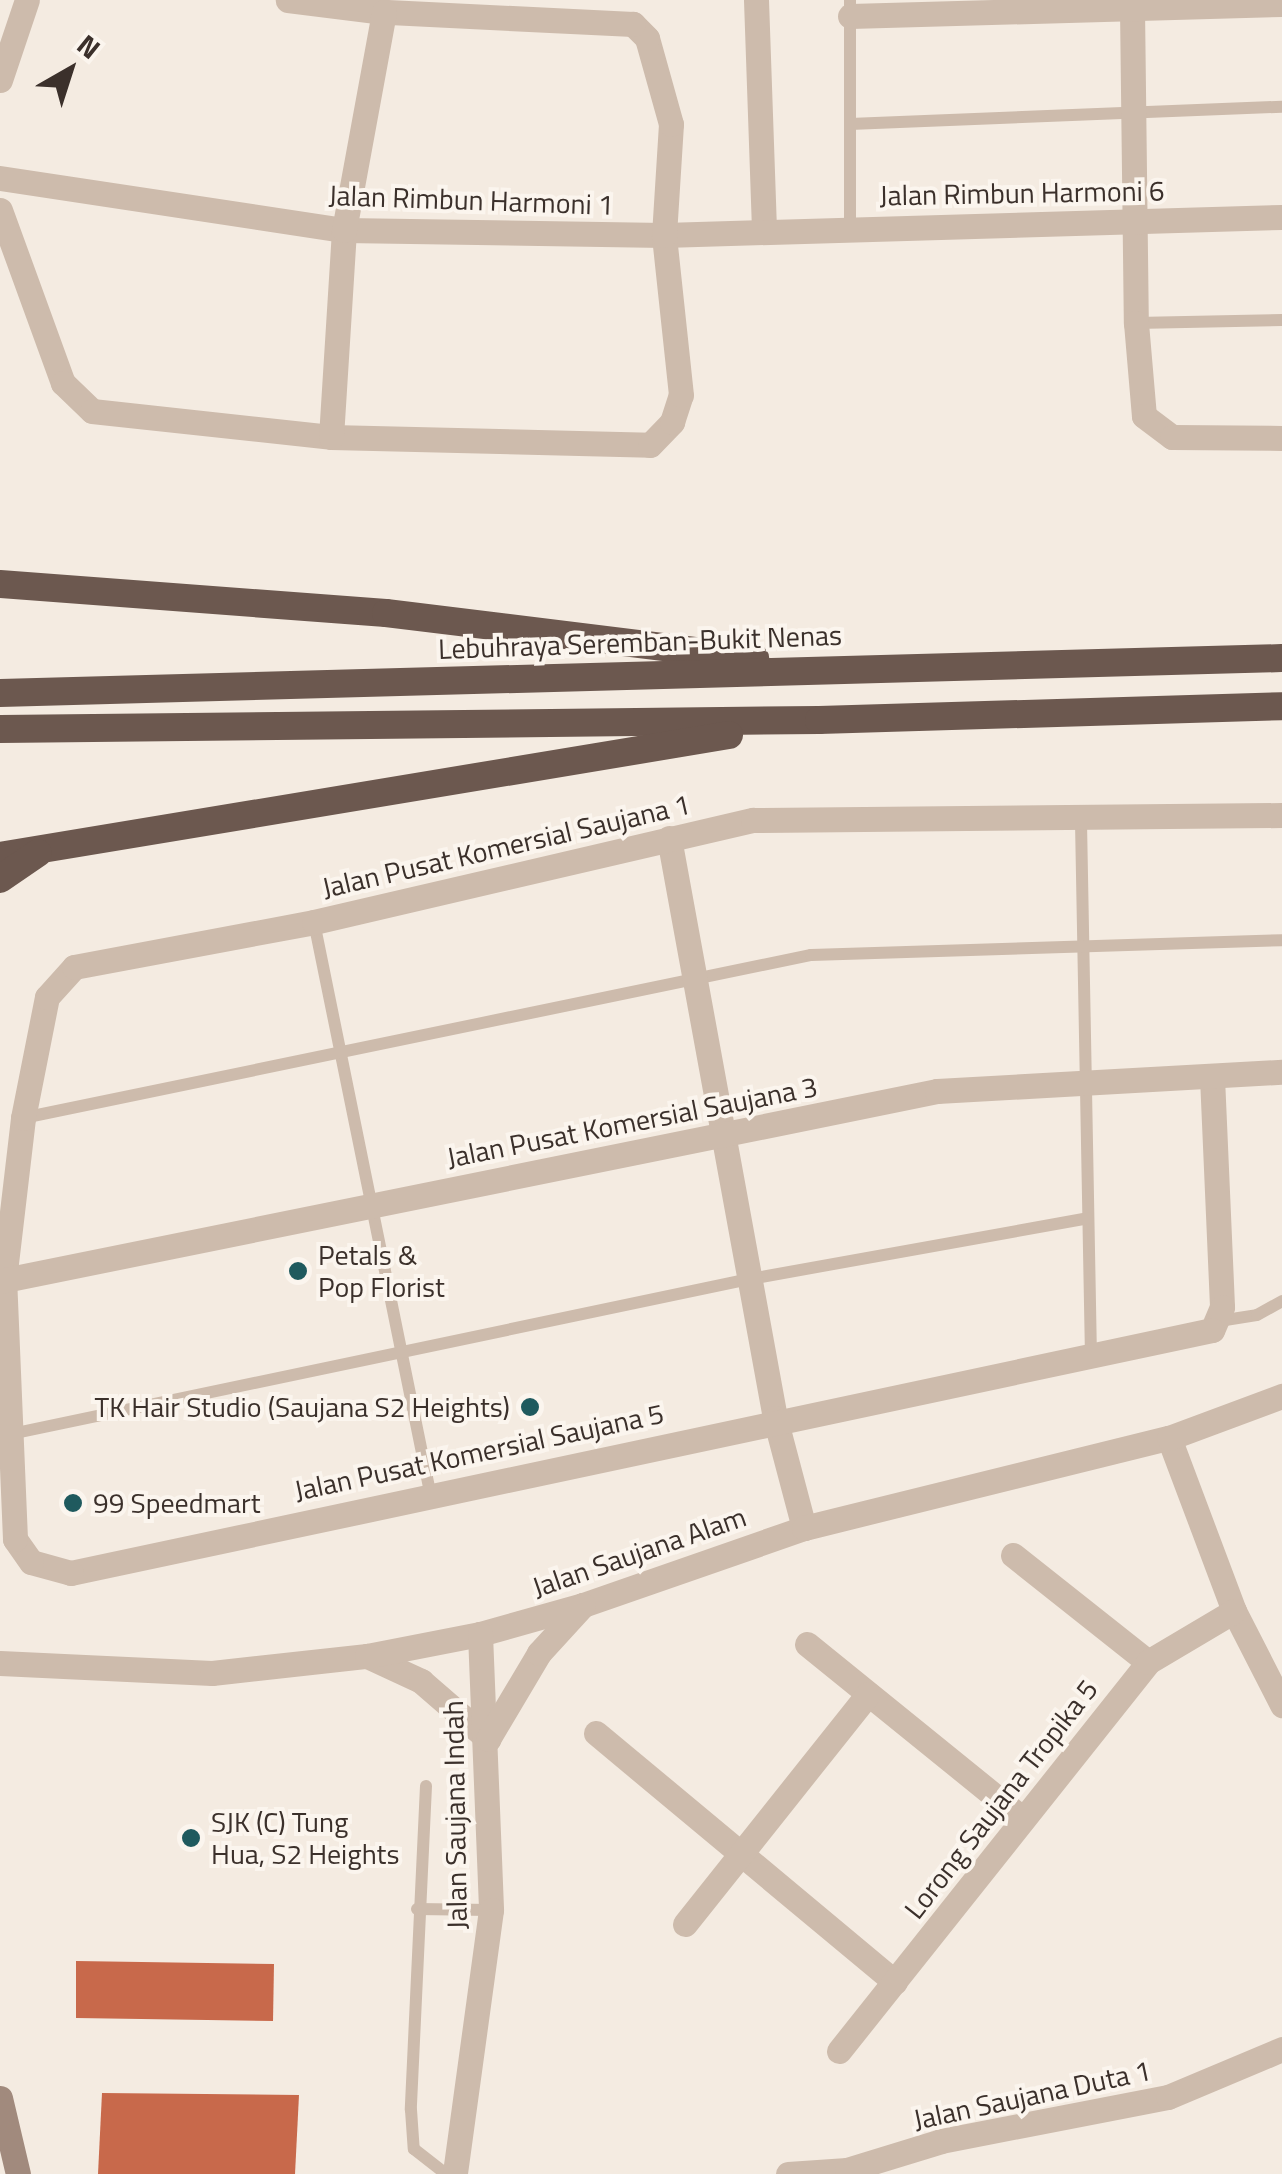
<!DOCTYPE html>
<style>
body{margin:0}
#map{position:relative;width:1282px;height:2174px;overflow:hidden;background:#f4ebe1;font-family:"Titillium Web",sans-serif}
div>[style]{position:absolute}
.building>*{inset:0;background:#c8694b}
.service>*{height:12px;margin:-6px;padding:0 6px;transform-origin:6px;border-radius:6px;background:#cdbbac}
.minor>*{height:25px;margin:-12.5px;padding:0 12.5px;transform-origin:12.5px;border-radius:12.5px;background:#cdbbac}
.tertiary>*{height:25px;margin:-12.5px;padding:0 12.5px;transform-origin:12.5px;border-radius:12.5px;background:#cdbbac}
.secondary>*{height:25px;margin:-12.5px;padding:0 12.5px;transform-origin:12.5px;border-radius:12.5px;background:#a18a7d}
.trunk>*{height:28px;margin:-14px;padding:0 14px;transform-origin:14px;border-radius:14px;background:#6c584f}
.dots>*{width:28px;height:28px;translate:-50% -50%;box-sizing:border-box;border:5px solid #fbf5ee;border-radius:50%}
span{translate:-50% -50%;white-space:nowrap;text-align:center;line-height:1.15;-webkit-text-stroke:8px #fbf5ee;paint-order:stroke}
.street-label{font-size:28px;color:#3b302b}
.poi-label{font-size:28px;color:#3b302b}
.left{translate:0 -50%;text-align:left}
.right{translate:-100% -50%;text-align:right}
.north{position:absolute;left:20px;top:20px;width:100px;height:100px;-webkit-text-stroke:8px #fbf5ee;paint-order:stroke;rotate:39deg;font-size:28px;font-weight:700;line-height:40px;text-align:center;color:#3b302b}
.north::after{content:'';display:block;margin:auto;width:35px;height:45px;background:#3b302b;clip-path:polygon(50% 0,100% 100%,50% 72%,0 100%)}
</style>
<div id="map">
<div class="building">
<div style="clip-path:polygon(76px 1961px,274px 1964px,273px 2021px,76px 2018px)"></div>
<div style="clip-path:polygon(102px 2093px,299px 2095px,295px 2174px,98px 2174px)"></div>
</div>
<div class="service">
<div style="left:850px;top:124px;width:432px;rotate:-2.3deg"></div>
<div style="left:850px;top:227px;width:227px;rotate:-90deg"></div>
<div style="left:1136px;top:323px;width:146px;rotate:-1.2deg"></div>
<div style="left:1081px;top:822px;width:534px;rotate:88.93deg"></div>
<div style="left:314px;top:922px;width:582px;rotate:78.5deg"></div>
<div style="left:23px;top:1118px;width:805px;rotate:-11.69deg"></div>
<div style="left:811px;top:955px;width:471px;rotate:-1.8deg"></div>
<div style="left:1219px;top:1321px;width:38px;rotate:-9deg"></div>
<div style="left:1257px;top:1315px;width:29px;rotate:-29deg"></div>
<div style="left:11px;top:1434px;width:755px;rotate:-11.85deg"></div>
<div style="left:750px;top:1279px;width:343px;rotate:-10.2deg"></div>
<div style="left:426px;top:1786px;width:324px;rotate:92.7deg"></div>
<div style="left:411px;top:2110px;width:39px;rotate:86deg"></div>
<div style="left:414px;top:2149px;width:41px;rotate:38deg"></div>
<div style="left:417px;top:1909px;width:74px;rotate:0.8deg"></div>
</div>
<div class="minor">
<div style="left:756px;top:0;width:229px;rotate:88deg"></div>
<div style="left:1132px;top:8px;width:315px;rotate:89.3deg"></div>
<div style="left:1136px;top:323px;width:93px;rotate:85.1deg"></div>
<div style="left:1144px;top:416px;width:35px;rotate:37deg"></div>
<div style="left:1172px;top:437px;width:110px;rotate:0.5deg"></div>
<div style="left:850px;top:16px;width:432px;rotate:-1.6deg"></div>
<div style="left:0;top:80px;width:84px;rotate:-71.4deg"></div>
<div style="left:0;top:178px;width:348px;rotate:8.6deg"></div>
<div style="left:344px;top:230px;width:320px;rotate:0.9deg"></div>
<div style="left:664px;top:235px;width:618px;rotate:-1.67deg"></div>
<div style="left:0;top:210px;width:184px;rotate:70deg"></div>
<div style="left:63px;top:383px;width:40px;rotate:44deg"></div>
<div style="left:92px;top:411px;width:240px;rotate:6.2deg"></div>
<div style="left:331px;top:437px;width:319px;rotate:1.4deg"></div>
<div style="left:650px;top:445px;width:32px;rotate:-46deg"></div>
<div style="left:672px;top:422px;width:28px;rotate:-72deg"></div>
<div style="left:681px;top:395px;width:161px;rotate:-96.1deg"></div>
<div style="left:664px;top:235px;width:111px;rotate:-86.4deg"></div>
<div style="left:671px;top:124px;width:89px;rotate:-105.6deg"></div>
<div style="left:647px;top:38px;width:20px;rotate:-135deg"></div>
<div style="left:633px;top:24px;width:249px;rotate:-177.2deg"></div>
<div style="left:384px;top:12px;width:97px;rotate:-172.9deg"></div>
<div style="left:331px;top:437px;width:207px;rotate:-86.4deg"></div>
<div style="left:344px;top:230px;width:222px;rotate:-79.6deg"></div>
<div style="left:669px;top:838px;width:590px;rotate:79.64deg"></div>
<div style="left:775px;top:1418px;width:114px;rotate:75.2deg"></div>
<div style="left:1212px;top:1077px;width:230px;rotate:87.5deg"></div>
<div style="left:1222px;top:1307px;width:25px;rotate:113deg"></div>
<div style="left:1212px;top:1330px;width:1167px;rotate:167.98deg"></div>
<div style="left:71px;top:1573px;width:41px;rotate:-164.6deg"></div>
<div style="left:31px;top:1562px;width:28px;rotate:-125deg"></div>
<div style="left:15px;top:1539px;width:259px;rotate:-92.4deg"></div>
<div style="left:4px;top:1280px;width:163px;rotate:-83.3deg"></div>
<div style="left:23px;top:1118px;width:123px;rotate:-78.8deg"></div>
<div style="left:47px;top:997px;width:40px;rotate:-48deg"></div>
<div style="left:74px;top:967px;width:244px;rotate:-10.6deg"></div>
<div style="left:314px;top:922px;width:451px;rotate:-13.1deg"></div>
<div style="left:753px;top:820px;width:529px;rotate:-0.54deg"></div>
<div style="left:0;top:1281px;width:956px;rotate:-11.46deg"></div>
<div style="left:937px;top:1091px;width:346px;rotate:-3.2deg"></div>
<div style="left:1169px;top:1438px;width:185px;rotate:69.4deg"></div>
<div style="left:1234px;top:1611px;width:106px;rotate:62.9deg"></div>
<div style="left:1013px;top:1555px;width:172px;rotate:38.4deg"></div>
<div style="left:480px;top:1634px;width:107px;rotate:-15.7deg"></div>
<div style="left:583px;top:1605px;width:234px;rotate:-19.2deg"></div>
<div style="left:804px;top:1528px;width:376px;rotate:-13.9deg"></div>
<div style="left:1169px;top:1438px;width:121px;rotate:-20.4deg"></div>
<div style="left:807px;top:1644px;width:278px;rotate:39deg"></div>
<div style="left:596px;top:1733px;width:389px;rotate:39.8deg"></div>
<div style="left:685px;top:1924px;width:294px;rotate:-51.5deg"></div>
<div style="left:839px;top:2051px;width:497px;rotate:-51.5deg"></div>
<div style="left:1148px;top:1662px;width:100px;rotate:-30.7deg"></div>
<div style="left:788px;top:2174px;width:59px;rotate:-3.9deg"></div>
<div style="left:847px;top:2170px;width:98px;rotate:-17.1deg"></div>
<div style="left:941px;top:2141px;width:231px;rotate:-11deg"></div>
<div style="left:1168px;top:2097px;width:124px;rotate:-22.8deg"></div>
</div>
<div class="tertiary">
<div style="left:367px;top:1656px;width:60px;rotate:24.8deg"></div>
<div style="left:421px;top:1681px;width:89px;rotate:40.9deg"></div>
<div style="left:0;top:1663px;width:212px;rotate:2.7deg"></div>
<div style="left:212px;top:1673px;width:156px;rotate:-6.3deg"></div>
<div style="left:367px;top:1656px;width:115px;rotate:-11deg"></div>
<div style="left:480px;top:1634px;width:276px;rotate:87.7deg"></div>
<div style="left:491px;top:1910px;width:266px;rotate:97.8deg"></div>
<div style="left:488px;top:1739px;width:100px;rotate:-59.3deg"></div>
<div style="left:539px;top:1653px;width:65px;rotate:-47.5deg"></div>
</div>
<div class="secondary">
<div style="left:0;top:2098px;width:78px;rotate:76.7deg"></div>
</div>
<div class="trunk">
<div style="left:0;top:584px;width:387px;rotate:4.3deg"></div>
<div style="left:386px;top:613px;width:372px;rotate:7deg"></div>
<div style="left:0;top:693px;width:1282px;rotate:-1.56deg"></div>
<div style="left:0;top:729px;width:819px;rotate:-0.63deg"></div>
<div style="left:819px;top:720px;width:463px;rotate:-1.7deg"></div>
<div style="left:0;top:856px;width:739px;rotate:-9.42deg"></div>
<div style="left:0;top:879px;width:46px;rotate:-34.4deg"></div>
</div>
<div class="dots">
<div style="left:298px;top:1271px;background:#1f5a5e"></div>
<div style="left:530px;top:1407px;background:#1f5a5e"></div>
<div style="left:73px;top:1503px;background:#1f5a5e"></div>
<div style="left:191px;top:1838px;background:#1f5a5e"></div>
</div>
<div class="street-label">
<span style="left:1022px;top:193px;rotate:-1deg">Jalan Rimbun Harmoni 6</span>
<span style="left:471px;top:200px;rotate:2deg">Jalan Rimbun Harmoni 1</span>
<span style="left:640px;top:642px;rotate:-2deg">Lebuhraya Seremban-Bukit Nenas</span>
<span style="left:506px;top:846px;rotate:-13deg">Jalan Pusat Komersial Saujana 1</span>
<span style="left:632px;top:1122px;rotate:-11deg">Jalan Pusat Komersial Saujana 3</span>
<span style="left:479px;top:1452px;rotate:-12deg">Jalan Pusat Komersial Saujana 5</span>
<span style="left:639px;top:1552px;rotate:-19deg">Jalan Saujana Alam</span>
<span style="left:1001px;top:1799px;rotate:-52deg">Lorong Saujana Tropika 5</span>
<span style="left:455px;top:1815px;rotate:-91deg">Jalan Saujana Indah</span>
<span style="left:1032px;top:2095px;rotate:-12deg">Jalan Saujana Duta 1</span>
</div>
<div class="poi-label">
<span class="left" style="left:318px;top:1271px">Petals &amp;<br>Pop Florist</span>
<span class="right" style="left:510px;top:1407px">TK Hair Studio (Saujana S2 Heights)</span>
<span class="left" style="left:93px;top:1503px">99 Speedmart</span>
<span class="left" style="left:211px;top:1838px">SJK (C) Tung<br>Hua, S2 Heights</span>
</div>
<div class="north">N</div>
</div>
